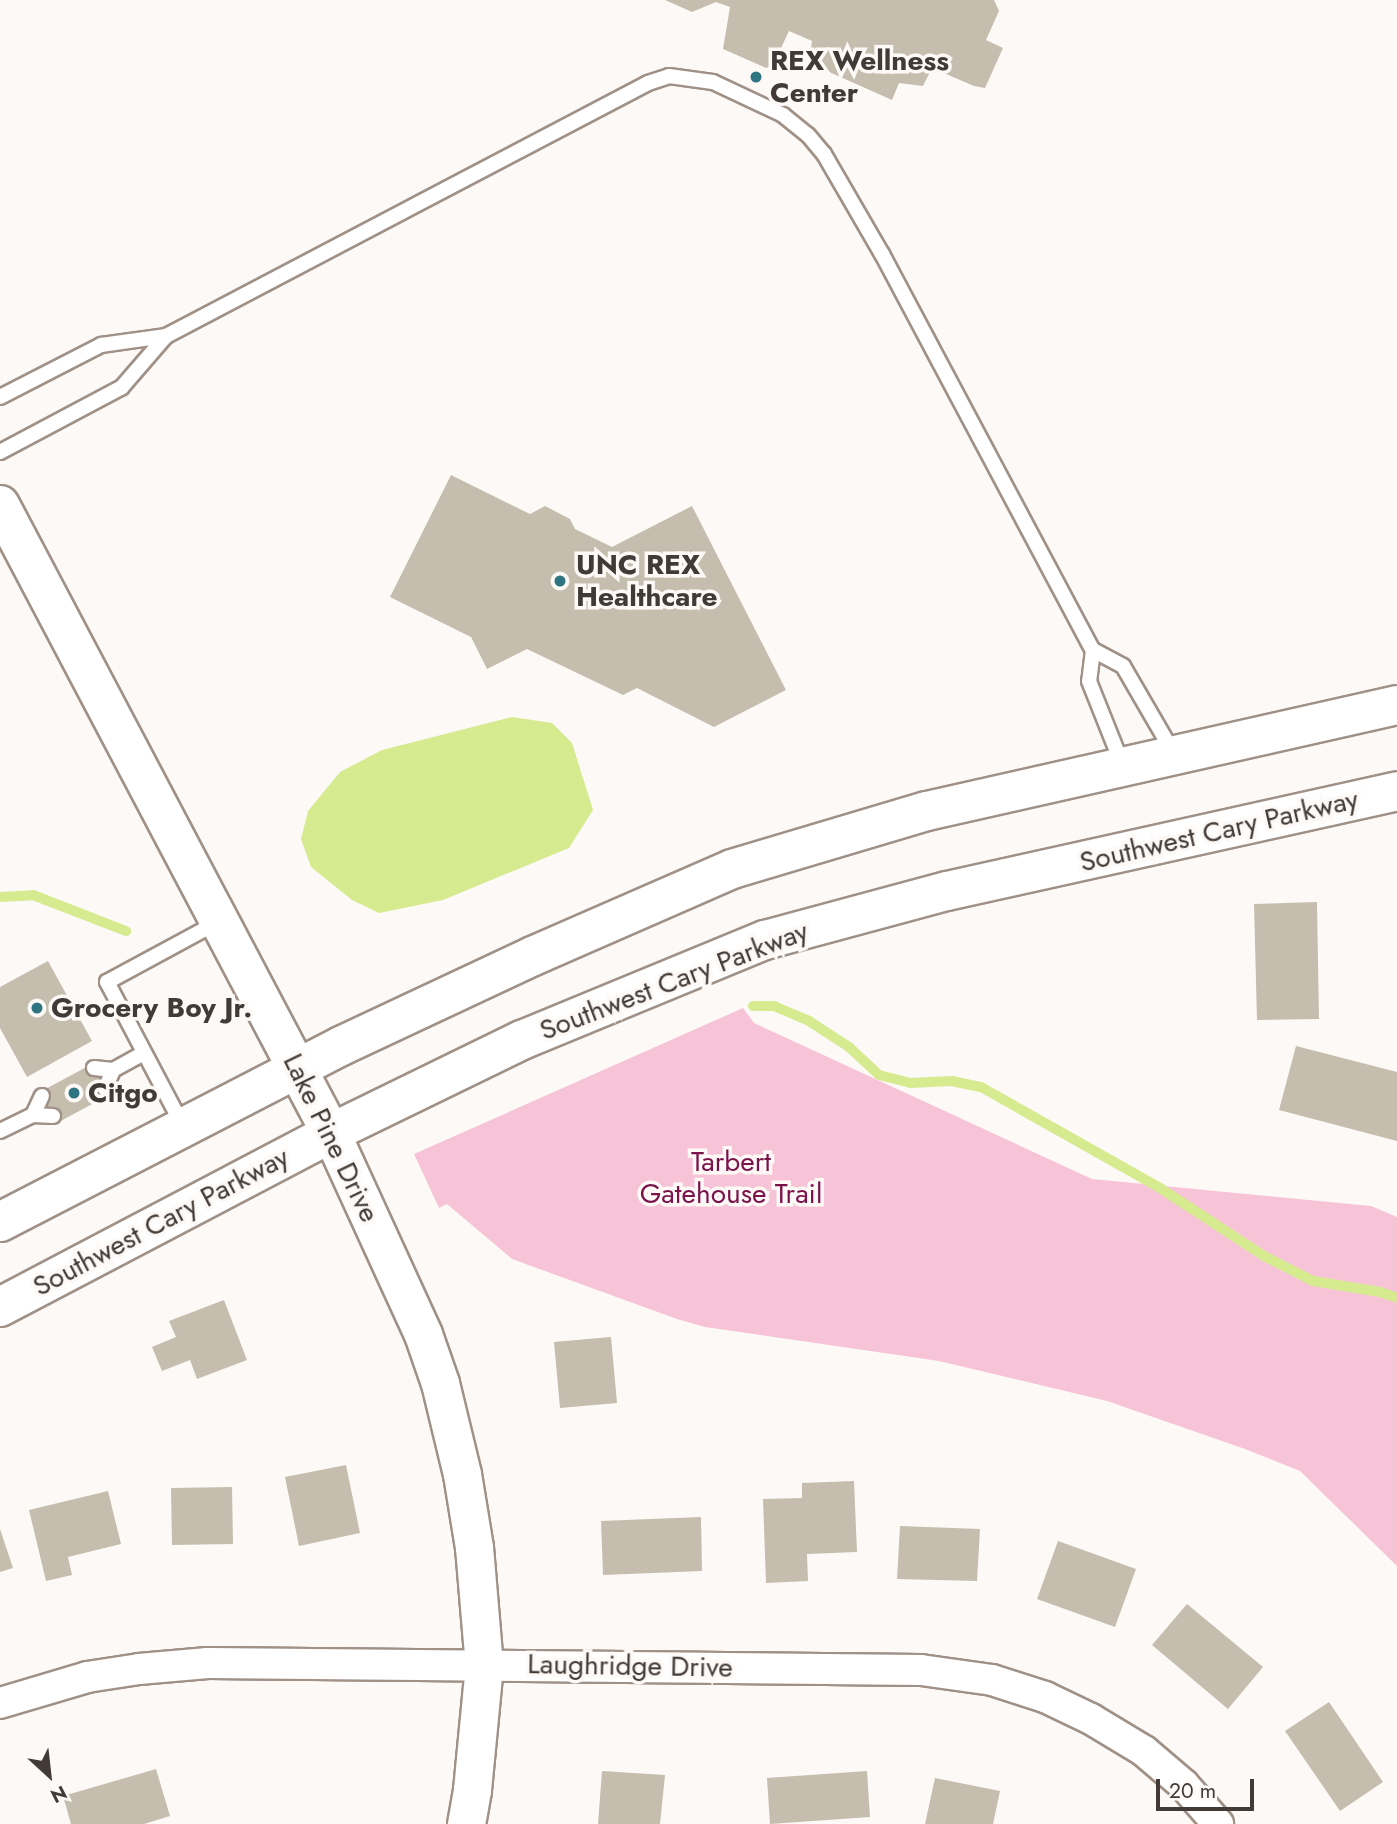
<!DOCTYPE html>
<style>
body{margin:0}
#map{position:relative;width:1397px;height:1824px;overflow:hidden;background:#fdf9f7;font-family:Jost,sans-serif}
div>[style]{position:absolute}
.green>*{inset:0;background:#f7c4d7}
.water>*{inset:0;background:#d6ea90}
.stream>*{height:10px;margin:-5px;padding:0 5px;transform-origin:5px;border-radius:5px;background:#d6ea90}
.building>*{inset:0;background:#c5beae}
.roads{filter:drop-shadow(2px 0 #a09187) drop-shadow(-2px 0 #a09187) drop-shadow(0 2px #a09187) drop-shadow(0 -2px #a09187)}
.service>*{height:14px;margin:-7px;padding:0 7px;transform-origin:7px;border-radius:7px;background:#fff}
.minor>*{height:30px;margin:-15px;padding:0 15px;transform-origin:15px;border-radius:15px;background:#fff}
.tertiary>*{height:37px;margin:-18.5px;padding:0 18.5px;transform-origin:18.5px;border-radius:18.5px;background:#fff}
.secondary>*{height:38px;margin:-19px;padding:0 19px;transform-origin:19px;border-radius:19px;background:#fff}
.primary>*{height:38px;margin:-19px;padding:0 19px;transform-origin:19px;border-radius:19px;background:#fff}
.dots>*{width:19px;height:19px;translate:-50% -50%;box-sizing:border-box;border:4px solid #fdf9f7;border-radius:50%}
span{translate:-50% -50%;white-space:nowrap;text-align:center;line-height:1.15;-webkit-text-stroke:7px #fdf9f7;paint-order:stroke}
.poi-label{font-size:28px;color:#413a36;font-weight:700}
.left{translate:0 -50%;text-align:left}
.street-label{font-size:28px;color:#413a36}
.park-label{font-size:28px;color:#7b134b}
.north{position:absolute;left:14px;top:1740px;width:70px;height:70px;-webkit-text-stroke:5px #fdf9f7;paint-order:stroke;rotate:153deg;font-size:19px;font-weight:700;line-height:28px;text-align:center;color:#413a36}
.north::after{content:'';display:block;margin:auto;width:24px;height:32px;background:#413a36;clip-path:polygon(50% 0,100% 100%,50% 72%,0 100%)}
.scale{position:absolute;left:1156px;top:1779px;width:98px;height:32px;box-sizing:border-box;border:4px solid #413a36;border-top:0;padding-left:9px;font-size:21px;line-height:24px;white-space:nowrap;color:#413a36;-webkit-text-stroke:5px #fdf9f7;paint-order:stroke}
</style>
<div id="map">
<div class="green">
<div style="clip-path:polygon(743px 1008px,754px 1023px,1092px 1179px,1371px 1206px,1397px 1217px,1397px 1566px,1300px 1471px,1245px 1449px,1107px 1401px,939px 1361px,705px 1327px,677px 1319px,512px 1259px,447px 1204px,439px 1208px,414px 1154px)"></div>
</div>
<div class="water">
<div style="clip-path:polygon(512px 717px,552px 723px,572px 743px,593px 810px,569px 848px,443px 900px,379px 913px,352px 900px,311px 867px,301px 839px,308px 811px,340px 772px,382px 750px)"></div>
</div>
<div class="stream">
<div style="left:0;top:897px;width:33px;rotate:-3deg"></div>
<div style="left:33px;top:895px;width:100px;rotate:21.2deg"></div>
<div style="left:753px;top:1006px;width:21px"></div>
<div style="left:774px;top:1006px;width:38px;rotate:23deg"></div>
<div style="left:809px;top:1021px;width:48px;rotate:33deg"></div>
<div style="left:849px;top:1047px;width:41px;rotate:43deg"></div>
<div style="left:879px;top:1075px;width:32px;rotate:14deg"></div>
<div style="left:910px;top:1083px;width:42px;rotate:-2.7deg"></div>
<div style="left:952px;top:1081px;width:30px;rotate:12deg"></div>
<div style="left:981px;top:1087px;width:206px;rotate:29.4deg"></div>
<div style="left:1160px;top:1188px;width:124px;rotate:33.2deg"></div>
<div style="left:1264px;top:1256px;width:55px;rotate:27deg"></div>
<div style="left:1313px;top:1281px;width:68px;rotate:9.3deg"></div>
<div style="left:1380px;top:1292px;width:18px;rotate:19deg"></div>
</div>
<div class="building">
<div style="clip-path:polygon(665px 0,994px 0,999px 11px,986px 40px,1003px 48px,985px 88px,974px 86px,932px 68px,923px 86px,899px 83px,892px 100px,809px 63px,812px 41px,789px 31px,773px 65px,766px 68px,723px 49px,730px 7px,716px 2px,692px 12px)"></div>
<div style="clip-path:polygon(451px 475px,530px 514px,545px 506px,570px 519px,575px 529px,612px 547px,692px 506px,786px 690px,714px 727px,637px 688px,623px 695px,527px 649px,487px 669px,471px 637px,390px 597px)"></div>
<div style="clip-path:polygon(1317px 902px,1319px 1019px,1257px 1020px,1254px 904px)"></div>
<div style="clip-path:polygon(48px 961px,92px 1041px,27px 1077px,0 1028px,0 987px)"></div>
<div style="clip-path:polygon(1296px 1046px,1397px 1072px,1397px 1141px,1279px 1110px)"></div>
<div style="clip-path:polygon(92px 1064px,109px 1095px,57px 1123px,40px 1092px)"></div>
<div style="clip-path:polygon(224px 1300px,247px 1360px,197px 1379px,190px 1360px,162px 1371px,152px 1347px,176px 1337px,169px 1321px)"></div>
<div style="clip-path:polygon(611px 1337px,617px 1403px,560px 1408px,554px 1342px)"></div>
<div style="clip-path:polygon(346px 1465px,360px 1533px,299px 1546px,285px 1477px)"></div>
<div style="clip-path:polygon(854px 1481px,857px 1552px,807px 1554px,808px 1581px,766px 1583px,763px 1499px,802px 1498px,802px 1483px)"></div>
<div style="clip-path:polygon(232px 1487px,233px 1544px,172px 1545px,171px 1488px)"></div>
<div style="clip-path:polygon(108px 1491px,121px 1544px,68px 1557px,72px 1575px,46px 1581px,29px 1510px)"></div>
<div style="clip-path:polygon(701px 1517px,702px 1571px,603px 1575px,601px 1521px)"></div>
<div style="clip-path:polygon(900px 1526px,980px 1529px,977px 1581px,897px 1579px)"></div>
<div style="clip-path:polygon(0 1529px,13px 1568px,0 1572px)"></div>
<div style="clip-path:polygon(1058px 1541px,1136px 1569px,1115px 1627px,1037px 1599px)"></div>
<div style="clip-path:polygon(1187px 1604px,1263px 1667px,1228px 1709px,1152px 1645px)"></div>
<div style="clip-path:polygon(1329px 1702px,1383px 1782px,1340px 1811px,1285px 1731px)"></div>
<div style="clip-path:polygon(156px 1769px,170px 1816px,144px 1824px,71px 1824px,63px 1796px)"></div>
<div style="clip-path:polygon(602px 1771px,665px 1775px,660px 1824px,598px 1824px)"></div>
<div style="clip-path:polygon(867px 1771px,870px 1817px,770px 1824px,767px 1778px)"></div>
<div style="clip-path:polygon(935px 1778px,1000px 1791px,993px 1824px,925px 1824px)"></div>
</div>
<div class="roads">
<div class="service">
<div style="left:0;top:397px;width:114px;rotate:-27.2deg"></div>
<div style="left:101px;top:345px;width:66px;rotate:-7.9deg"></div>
<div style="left:166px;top:336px;width:544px;rotate:-27.69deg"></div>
<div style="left:648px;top:83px;width:22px;rotate:-18deg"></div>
<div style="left:669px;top:76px;width:44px;rotate:7.8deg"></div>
<div style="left:713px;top:82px;width:77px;rotate:25.2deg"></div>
<div style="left:783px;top:115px;width:32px;rotate:39deg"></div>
<div style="left:808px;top:135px;width:25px;rotate:50deg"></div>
<div style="left:824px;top:154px;width:116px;rotate:59.9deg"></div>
<div style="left:882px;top:254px;width:449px;rotate:62deg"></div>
<div style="left:1093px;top:650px;width:34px;rotate:28deg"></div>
<div style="left:1123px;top:666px;width:102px;rotate:59.9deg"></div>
<div style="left:0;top:452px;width:138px;rotate:-28deg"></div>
<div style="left:122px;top:387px;width:67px;rotate:-49.2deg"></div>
<div style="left:1093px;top:650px;width:31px;rotate:97deg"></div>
<div style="left:1089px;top:681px;width:89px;rotate:68.3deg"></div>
<div style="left:94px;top:1068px;width:19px;rotate:6deg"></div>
<div style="left:105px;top:1089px;width:21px;rotate:-67deg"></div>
<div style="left:113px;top:1070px;width:35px;rotate:-29deg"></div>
<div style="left:33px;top:1115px;width:21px;rotate:-65deg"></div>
<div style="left:183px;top:1126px;width:163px;rotate:-117.8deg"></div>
<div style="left:107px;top:982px;width:128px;rotate:-28.4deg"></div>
<div style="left:0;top:1131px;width:37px;rotate:-26deg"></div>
<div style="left:33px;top:1115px;width:20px;rotate:3deg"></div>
</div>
<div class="minor">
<div style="left:0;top:1703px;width:91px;rotate:-16.6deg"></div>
<div style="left:87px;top:1677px;width:53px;rotate:-8.7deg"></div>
<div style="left:139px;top:1669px;width:69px;rotate:-5deg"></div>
<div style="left:208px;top:1663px;width:713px;rotate:0.56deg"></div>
<div style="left:921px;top:1670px;width:72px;rotate:8deg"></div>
<div style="left:992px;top:1680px;width:56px;rotate:17.8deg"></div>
<div style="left:1045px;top:1697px;width:51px;rotate:25.6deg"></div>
<div style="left:1091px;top:1719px;width:62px;rotate:31.1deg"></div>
<div style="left:1144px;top:1751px;width:52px;rotate:40.4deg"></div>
<div style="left:1184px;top:1785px;width:52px;rotate:48.9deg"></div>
</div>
<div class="tertiary">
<div style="left:331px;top:1133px;width:221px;rotate:65.4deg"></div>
<div style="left:423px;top:1334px;width:52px;rotate:70.9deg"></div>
<div style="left:440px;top:1383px;width:94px;rotate:76.4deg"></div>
<div style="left:462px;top:1474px;width:74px;rotate:80.7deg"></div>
<div style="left:474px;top:1547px;width:118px;rotate:85.2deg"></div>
<div style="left:484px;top:1665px;width:126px;rotate:95.5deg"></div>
<div style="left:472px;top:1790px;width:35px;rotate:100deg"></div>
</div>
<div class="secondary">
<div style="left:0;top:505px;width:710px;rotate:62.21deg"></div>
</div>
<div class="primary">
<div style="left:0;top:1222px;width:384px;rotate:-27.3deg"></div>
<div style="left:341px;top:1046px;width:212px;rotate:-25.1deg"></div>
<div style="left:533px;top:956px;width:217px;rotate:-23.6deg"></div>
<div style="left:732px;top:869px;width:203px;rotate:-16.6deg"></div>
<div style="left:927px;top:811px;width:482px;rotate:-12.7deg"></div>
<div style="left:0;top:1307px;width:374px;rotate:-27.7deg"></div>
<div style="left:331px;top:1133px;width:212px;rotate:-26deg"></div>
<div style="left:522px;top:1040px;width:263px;rotate:-22.4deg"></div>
<div style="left:765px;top:940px;width:188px;rotate:-15.1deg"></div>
<div style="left:947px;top:891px;width:461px;rotate:-12.5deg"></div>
</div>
</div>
<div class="dots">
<div style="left:756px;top:77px;background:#2e7481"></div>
<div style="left:560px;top:581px;background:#2e7481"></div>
<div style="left:37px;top:1008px;background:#2e7481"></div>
<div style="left:74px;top:1093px;background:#2e7481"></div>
</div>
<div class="poi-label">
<span class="left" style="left:770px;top:77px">REX Wellness<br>Center</span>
<span class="left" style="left:576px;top:581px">UNC REX<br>Healthcare</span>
<span class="left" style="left:51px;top:1008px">Grocery Boy Jr.</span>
<span class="left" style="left:88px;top:1093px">Citgo</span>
</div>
<div class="street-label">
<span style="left:1219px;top:831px;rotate:-13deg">Southwest Cary Parkway</span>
<span style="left:674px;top:981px;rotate:-21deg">Southwest Cary Parkway</span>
<span style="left:331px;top:1138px;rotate:64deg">Lake Pine Drive</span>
<span style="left:161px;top:1222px;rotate:-28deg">Southwest Cary Parkway</span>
<span style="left:630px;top:1666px;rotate:1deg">Laughridge Drive</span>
</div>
<div class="park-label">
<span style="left:731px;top:1178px">Tarbert<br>Gatehouse Trail</span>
</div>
<div class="north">N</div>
<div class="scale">20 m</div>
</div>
